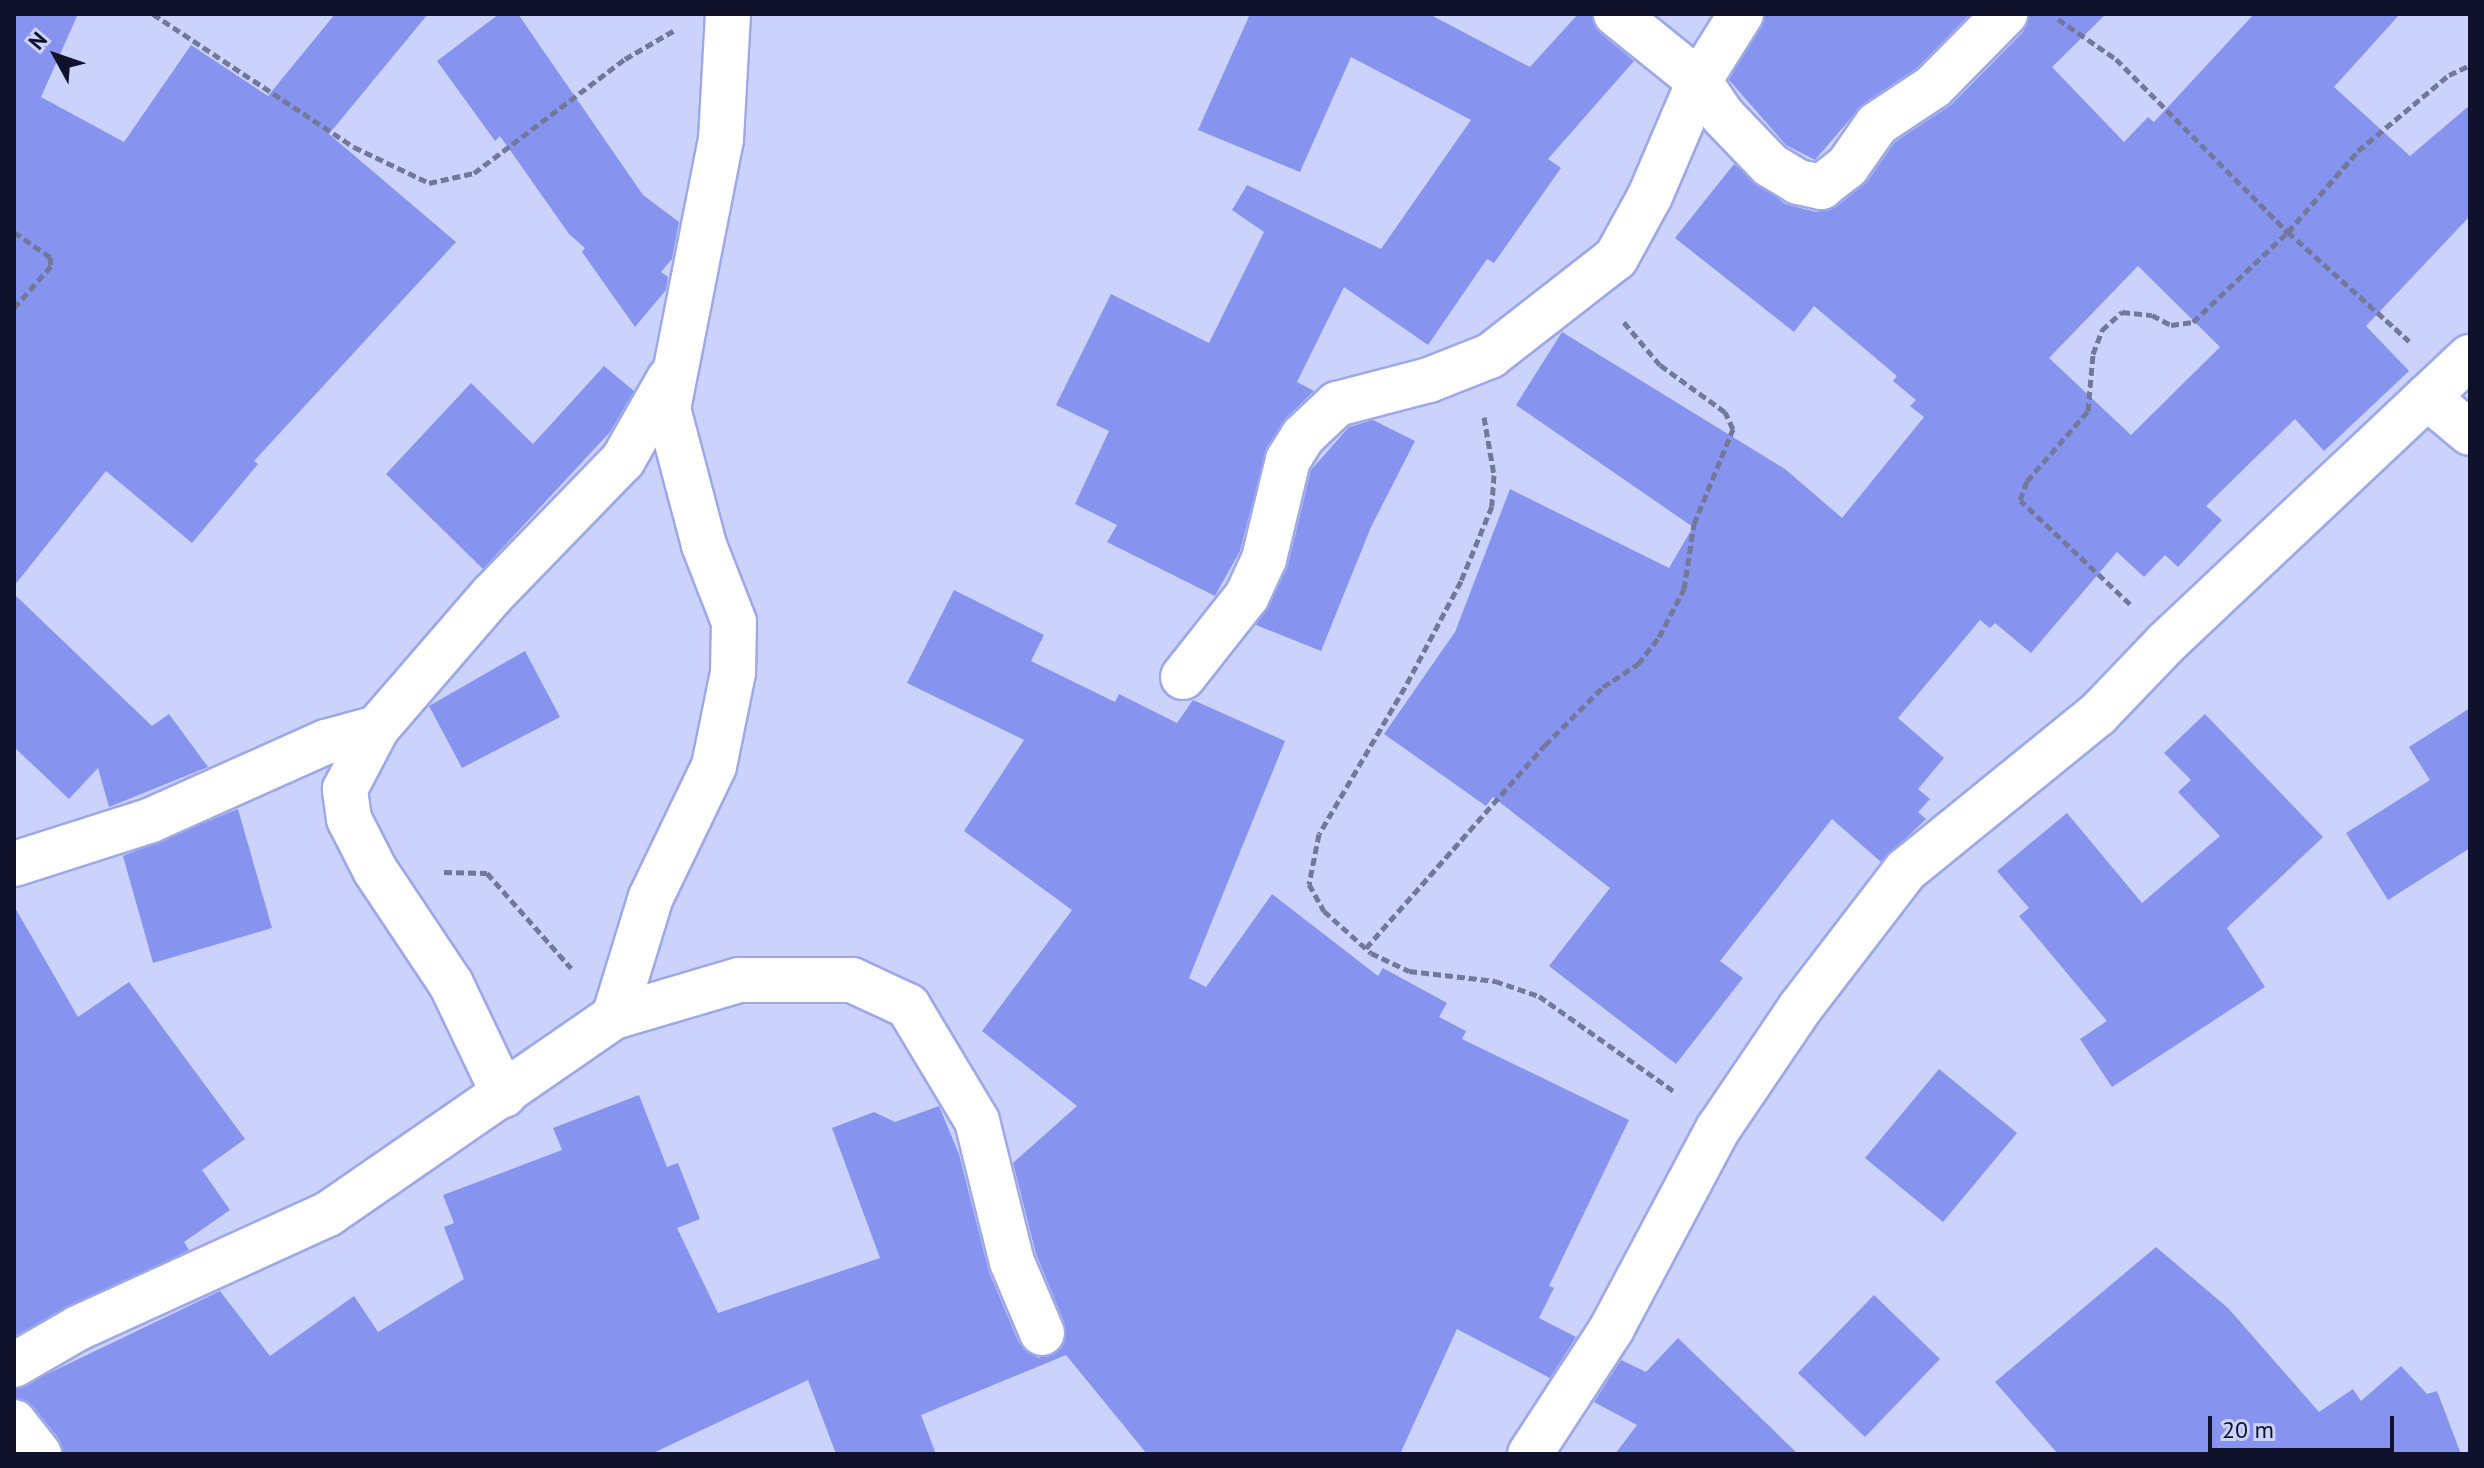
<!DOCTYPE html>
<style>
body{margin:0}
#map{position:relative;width:2484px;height:1468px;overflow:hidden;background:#cbd3fc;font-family:"PT Sans",sans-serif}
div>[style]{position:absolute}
.building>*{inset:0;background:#8694ef}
.path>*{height:5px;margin-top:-2.5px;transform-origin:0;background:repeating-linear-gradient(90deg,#727899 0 8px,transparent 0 12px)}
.roads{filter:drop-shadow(2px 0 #9ca8e9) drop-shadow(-2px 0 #9ca8e9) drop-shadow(0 2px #9ca8e9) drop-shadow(0 -2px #9ca8e9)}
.street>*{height:44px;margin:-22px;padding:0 22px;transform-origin:22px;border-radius:22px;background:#fff}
span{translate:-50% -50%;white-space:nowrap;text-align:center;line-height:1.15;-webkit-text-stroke:6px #cbd3fc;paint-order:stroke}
.frame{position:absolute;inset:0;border:16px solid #0f122a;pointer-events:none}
.north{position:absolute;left:16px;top:16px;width:80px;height:80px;-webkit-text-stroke:6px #cbd3fc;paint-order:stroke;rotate:310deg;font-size:22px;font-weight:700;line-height:32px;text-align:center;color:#0f122a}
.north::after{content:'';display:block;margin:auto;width:28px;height:36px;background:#0f122a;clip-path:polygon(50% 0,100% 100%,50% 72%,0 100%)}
.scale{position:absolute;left:2208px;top:1416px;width:186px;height:36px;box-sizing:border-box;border:4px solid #0f122a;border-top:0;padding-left:10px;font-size:24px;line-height:28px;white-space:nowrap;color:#0f122a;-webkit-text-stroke:6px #cbd3fc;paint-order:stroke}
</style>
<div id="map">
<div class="building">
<div style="clip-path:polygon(14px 14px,78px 14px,41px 97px,124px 142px,191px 45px,268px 96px,335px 14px,428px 14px,329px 134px,456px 242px,254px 461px,258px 464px,192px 543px,106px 471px,14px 586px)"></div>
<div style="clip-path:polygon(499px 14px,518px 14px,643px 195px,679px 222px,672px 259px,661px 272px,668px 277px,666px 290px,635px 327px,582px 252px,585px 248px,569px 234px,500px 136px,495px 141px,437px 61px)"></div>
<div style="clip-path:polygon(1250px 14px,1429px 14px,1530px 67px,1578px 14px,1592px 14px,1600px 33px,1634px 61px,1548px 159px,1561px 168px,1494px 263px,1487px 259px,1428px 345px,1344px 287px,1297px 382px,1314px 391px,1286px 418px,1267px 447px,1240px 551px,1215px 596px,1107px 542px,1117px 525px,1075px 504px,1109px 431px,1056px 405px,1111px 294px,1209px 343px,1264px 232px,1232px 210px,1247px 185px,1381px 249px,1471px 120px,1351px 57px,1300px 172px,1198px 130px)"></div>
<div style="clip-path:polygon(1766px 14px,1970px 14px,1917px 68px,1863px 104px,1815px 160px,1786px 145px,1729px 80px)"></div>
<div style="clip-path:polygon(evenodd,2029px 14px,2106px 14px,2052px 67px,2124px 142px,2148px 117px,2154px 122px,2254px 14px,2400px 14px,2334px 87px,2410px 156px,2470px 105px,2470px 216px,2366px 326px,2409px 371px,2324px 451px,2295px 419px,2206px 506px,2222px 520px,2178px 567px,2165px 555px,2144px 577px,2117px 552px,2031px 653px,1995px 623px,1990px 628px,1980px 620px,1898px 718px,1944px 758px,1918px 789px,1930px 799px,1918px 812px,1926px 819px,1881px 862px,1832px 819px,1720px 961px,1743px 978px,1676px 1064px,1549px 966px,1610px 888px,1493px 797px,1486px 806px,1384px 734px,1455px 632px,1510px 489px,1669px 568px,1693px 527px,1516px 405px,1562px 332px,1785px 469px,1842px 518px,1924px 417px,1910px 406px,1916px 400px,1893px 381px,1897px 376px,1814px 306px,1794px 332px,1675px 238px,1734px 164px,1785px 204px,1816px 212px,1836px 207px,1867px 182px,1895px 142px,1951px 105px,2023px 32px,2029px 14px,2138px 266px,2220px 347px,2131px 435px,2049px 358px,2138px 266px)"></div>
<div style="clip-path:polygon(604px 366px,634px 391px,610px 432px,483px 569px,386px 474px,471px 383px,533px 444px)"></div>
<div style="clip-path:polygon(1373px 420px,1415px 441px,1371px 527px,1321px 651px,1256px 625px,1287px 569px,1311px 470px,1349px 427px)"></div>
<div style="clip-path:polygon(954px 590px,1044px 635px,1031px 661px,1115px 702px,1119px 694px,1177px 723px,1193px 700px,1285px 741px,1189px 978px,1206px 987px,1272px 894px,1378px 976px,1383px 968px,1447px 1003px,1439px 1017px,1466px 1031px,1462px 1039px,1629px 1120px,1549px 1286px,1554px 1288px,1539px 1318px,1576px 1337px,1550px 1378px,1457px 1329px,1400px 1454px,1147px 1454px,1066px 1355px,921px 1415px,936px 1454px,836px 1454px,808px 1380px,651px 1454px,63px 1454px,59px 1439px,33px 1406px,14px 1398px,14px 1390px,220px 1291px,270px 1356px,354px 1296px,378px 1332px,464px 1279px,444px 1227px,454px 1223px,443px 1195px,562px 1150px,553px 1128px,639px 1095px,667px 1167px,678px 1163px,700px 1219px,677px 1228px,718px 1313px,880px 1258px,832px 1128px,874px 1112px,895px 1122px,939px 1106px,959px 1154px,989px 1272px,1019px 1343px,1038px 1358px,1061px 1349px,1065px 1324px,1036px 1254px,1013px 1163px,1077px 1106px,982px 1031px,1072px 910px,964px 831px,1024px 740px,907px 683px)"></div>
<div style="clip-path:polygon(14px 594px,152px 726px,169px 714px,208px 767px,109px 807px,98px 768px,69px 799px,14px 747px)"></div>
<div style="clip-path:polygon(525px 651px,560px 717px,462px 768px,429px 706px)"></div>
<div style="clip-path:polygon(2470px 708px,2470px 848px,2388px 900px,2346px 833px,2430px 780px,2409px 747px)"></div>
<div style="clip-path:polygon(2205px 714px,2323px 837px,2227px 928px,2265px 987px,2112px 1087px,2080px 1039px,2107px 1021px,2019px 916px,2029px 908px,1997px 871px,2067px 813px,2142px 903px,2220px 836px,2178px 792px,2191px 780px,2164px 753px)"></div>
<div style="clip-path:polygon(238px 809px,272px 928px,153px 963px,123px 856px)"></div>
<div style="clip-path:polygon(14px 906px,78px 1017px,129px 982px,245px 1139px,202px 1170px,230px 1210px,184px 1242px,189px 1250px,14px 1336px)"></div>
<div style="clip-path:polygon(1939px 1069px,2017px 1133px,1943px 1222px,1865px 1158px)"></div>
<div style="clip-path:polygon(2156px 1247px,2228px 1308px,2319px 1412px,2353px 1389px,2361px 1401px,2401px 1366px,2427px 1394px,2437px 1391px,2461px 1454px,2058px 1454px,1995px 1382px)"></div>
<div style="clip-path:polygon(1874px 1295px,1940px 1359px,1865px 1437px,1798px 1373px)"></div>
<div style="clip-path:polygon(1678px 1338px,1798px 1454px,1615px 1454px,1637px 1425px,1594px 1402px,1621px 1360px,1646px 1372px)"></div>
</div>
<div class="path">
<div style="left:153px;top:14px;width:241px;rotate:33.5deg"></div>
<div style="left:354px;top:147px;width:83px;rotate:25.6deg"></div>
<div style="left:429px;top:183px;width:46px;rotate:-12.5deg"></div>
<div style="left:474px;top:173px;width:189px;rotate:-37.1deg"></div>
<div style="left:625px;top:59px;width:56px;rotate:-30.3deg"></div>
<div style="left:2058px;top:19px;width:70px;rotate:34.6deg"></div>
<div style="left:2116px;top:59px;width:244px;rotate:45.2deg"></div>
<div style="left:2288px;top:232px;width:163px;rotate:42deg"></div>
<div style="left:14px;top:232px;width:44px;rotate:34.8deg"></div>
<div style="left:50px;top:257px;width:9px;rotate:84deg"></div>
<div style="left:51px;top:266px;width:56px;rotate:131.4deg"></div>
<div style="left:1484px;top:417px;width:59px;rotate:80.2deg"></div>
<div style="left:1494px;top:475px;width:31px;rotate:94deg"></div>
<div style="left:1492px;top:506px;width:81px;rotate:112.5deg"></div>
<div style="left:1461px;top:581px;width:120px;rotate:117.8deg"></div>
<div style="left:1405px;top:687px;width:170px;rotate:120.3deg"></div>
<div style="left:1319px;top:834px;width:51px;rotate:101.3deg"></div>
<div style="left:1309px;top:884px;width:31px;rotate:61deg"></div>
<div style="left:1324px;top:911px;width:63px;rotate:41.8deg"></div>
<div style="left:1371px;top:953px;width:42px;rotate:25.3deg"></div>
<div style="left:1409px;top:971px;width:87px;rotate:6.6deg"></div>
<div style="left:1495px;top:981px;width:46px;rotate:18.8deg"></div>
<div style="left:1539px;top:996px;width:166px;rotate:35.2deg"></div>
<div style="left:2130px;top:604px;width:151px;rotate:-136.6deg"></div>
<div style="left:2020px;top:500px;width:20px;rotate:-70deg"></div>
<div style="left:2027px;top:481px;width:93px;rotate:-48.9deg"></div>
<div style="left:2088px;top:411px;width:57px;rotate:-85deg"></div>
<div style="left:2093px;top:354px;width:26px;rotate:-69deg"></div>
<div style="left:2102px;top:330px;width:27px;rotate:-42deg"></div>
<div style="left:2122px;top:312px;width:30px;rotate:6deg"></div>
<div style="left:2152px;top:315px;width:21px;rotate:28deg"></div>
<div style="left:2171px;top:325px;width:22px;rotate:-8deg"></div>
<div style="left:2193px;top:322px;width:131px;rotate:-43.5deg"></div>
<div style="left:2288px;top:232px;width:107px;rotate:-49.2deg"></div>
<div style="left:2358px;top:151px;width:119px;rotate:-39.9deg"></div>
<div style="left:2449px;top:75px;width:23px;rotate:-25deg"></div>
<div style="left:444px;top:872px;width:43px;rotate:1.3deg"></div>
<div style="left:487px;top:873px;width:127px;rotate:48.5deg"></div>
<div style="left:1366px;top:948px;width:271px;rotate:-48.6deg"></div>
<div style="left:1545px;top:745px;width:82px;rotate:-45deg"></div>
<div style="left:1603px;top:687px;width:42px;rotate:-33.3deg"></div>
<div style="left:1638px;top:664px;width:34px;rotate:-52deg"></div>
<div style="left:1659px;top:637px;width:54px;rotate:-62.5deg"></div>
<div style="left:1684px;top:589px;width:66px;rotate:-81.3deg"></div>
<div style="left:1694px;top:524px;width:103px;rotate:-67.7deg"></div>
<div style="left:1733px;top:429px;width:19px;rotate:-115deg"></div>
<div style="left:1725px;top:412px;width:80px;rotate:-144.1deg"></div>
<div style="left:1660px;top:365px;width:59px;rotate:-130.2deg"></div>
</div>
<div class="roads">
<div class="street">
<div style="left:1741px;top:14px;width:79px;rotate:122.1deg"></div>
<div style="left:1699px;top:81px;width:42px;rotate:55.6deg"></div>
<div style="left:1723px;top:116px;width:68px;rotate:46.2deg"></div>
<div style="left:1770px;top:165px;width:33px;rotate:31deg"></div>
<div style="left:1798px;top:182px;width:24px;rotate:12deg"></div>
<div style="left:1821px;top:187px;width:33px;rotate:-38deg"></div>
<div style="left:1847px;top:167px;width:52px;rotate:-55.1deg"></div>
<div style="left:1877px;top:124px;width:67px;rotate:-33.5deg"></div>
<div style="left:1933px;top:87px;width:103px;rotate:-45.4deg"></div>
<div style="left:2427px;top:397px;width:56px;rotate:39.9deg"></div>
<div style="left:1183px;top:677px;width:103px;rotate:-51.7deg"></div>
<div style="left:1247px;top:596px;width:41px;rotate:-65.3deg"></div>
<div style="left:1264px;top:559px;width:102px;rotate:-76.4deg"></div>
<div style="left:1288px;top:460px;width:28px;rotate:-58deg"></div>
<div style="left:1303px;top:436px;width:47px;rotate:-43.3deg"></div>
<div style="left:1337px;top:404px;width:95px;rotate:-14.6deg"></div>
<div style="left:1429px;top:380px;width:66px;rotate:-21.5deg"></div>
<div style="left:1490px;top:356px;width:160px;rotate:-37.9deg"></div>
<div style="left:1616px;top:258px;width:71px;rotate:-61.3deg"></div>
<div style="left:1650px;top:196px;width:125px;rotate:-66.9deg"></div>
<div style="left:1699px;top:81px;width:107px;rotate:-141.1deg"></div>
<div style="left:14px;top:864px;width:142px;rotate:-17.7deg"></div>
<div style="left:149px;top:821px;width:194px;rotate:-24.1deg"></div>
<div style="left:326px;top:742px;width:53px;rotate:-15.4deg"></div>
<div style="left:614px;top:1017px;width:126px;rotate:-72.9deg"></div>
<div style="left:651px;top:897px;width:145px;rotate:-64.3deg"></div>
<div style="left:714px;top:766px;width:95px;rotate:-78.5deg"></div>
<div style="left:733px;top:673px;width:51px;rotate:-88.9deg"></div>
<div style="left:734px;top:622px;width:83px;rotate:-111.3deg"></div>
<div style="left:704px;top:545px;width:141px;rotate:-104.8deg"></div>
<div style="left:668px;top:409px;width:275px;rotate:-78.9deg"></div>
<div style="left:721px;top:139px;width:125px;rotate:-86.8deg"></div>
<div style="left:504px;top:1095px;width:123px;rotate:-115.5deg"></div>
<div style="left:451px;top:984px;width:137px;rotate:-123.7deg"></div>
<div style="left:375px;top:870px;width:57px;rotate:-117deg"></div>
<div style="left:349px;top:819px;width:30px;rotate:-98deg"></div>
<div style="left:345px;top:789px;width:69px;rotate:-62.3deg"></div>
<div style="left:377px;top:728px;width:176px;rotate:-49.2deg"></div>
<div style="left:492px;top:595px;width:188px;rotate:-45.9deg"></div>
<div style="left:623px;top:460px;width:93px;rotate:-60.4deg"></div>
<div style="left:14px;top:1365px;width:74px;rotate:-30deg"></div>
<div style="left:78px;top:1328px;width:275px;rotate:-24.5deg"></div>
<div style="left:328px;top:1214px;width:347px;rotate:-34.6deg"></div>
<div style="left:614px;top:1017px;width:130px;rotate:-16.5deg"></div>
<div style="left:739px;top:980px;width:113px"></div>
<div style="left:852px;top:980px;width:62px;rotate:24.9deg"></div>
<div style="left:908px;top:1006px;width:134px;rotate:59deg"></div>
<div style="left:977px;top:1121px;width:145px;rotate:76.1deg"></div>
<div style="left:1012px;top:1262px;width:77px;rotate:67.1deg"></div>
<div style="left:14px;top:1422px;width:41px;rotate:52deg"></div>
<div style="left:1530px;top:1454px;width:150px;rotate:-56.9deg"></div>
<div style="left:1612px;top:1328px;width:225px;rotate:-62deg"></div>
<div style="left:1718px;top:1129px;width:146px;rotate:-55.9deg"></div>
<div style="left:1800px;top:1008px;width:174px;rotate:-52.5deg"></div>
<div style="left:1906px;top:870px;width:247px;rotate:-39.1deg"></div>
<div style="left:2098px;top:714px;width:98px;rotate:-46.2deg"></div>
<div style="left:2166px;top:643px;width:417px;rotate:-43.3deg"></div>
</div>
</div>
<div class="frame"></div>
<div class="north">N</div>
<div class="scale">20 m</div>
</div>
